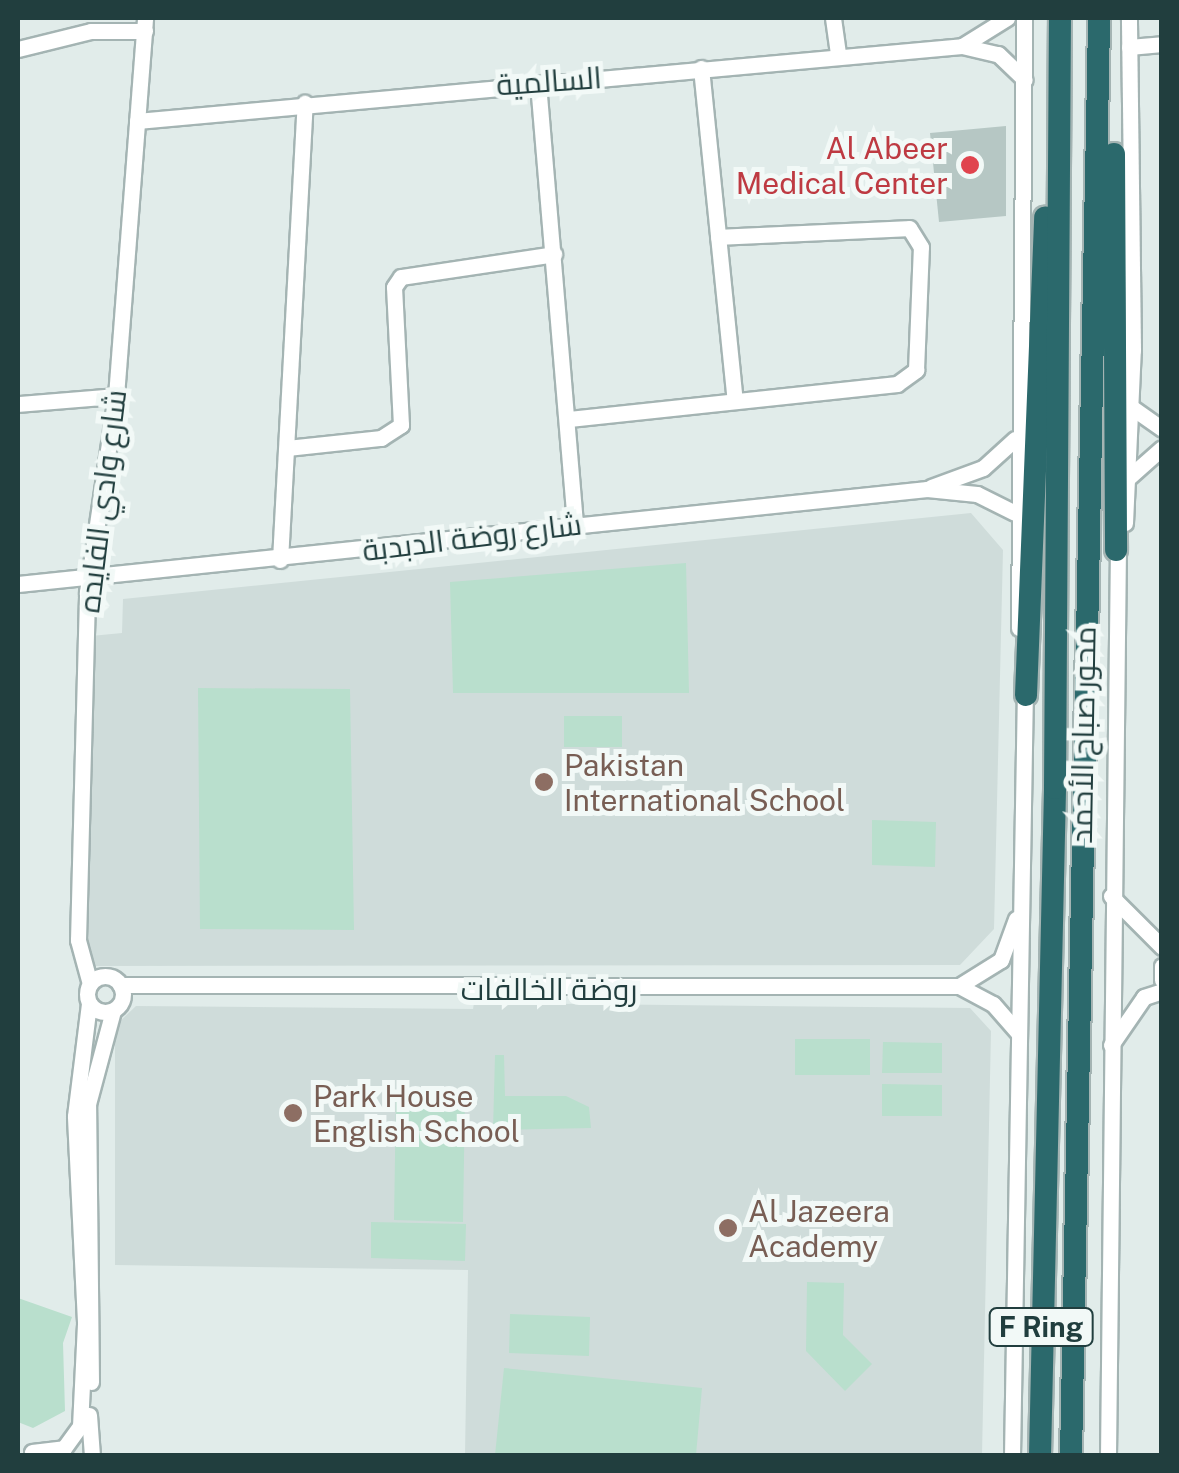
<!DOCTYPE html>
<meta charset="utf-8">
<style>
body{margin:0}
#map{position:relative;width:1179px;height:1473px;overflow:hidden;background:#e1ecea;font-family:"Public Sans",Cairo,sans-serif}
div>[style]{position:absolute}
.built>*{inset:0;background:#cfdcda}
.green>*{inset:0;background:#b9dfcd}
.building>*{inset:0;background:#b6c7c4}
.roads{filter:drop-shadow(2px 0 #a4b4b3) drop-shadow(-2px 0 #a4b4b3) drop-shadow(0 2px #a4b4b3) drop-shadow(0 -2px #a4b4b3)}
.minor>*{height:15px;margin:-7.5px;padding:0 7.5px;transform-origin:7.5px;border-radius:7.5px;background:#fff}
.minor>.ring{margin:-7.5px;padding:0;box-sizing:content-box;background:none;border:15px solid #fff;border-radius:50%}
.highway>*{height:22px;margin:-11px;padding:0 11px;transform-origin:11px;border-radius:11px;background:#2b696c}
.dots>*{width:28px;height:28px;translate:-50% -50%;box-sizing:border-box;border:5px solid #f2f9f7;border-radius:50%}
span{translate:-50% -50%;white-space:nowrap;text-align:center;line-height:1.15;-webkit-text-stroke:10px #f2f9f7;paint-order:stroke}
.shield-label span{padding:2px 8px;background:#f2f9f7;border:2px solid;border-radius:8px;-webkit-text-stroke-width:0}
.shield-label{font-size:28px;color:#213e3e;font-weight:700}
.street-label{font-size:30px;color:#213e3e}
.health-label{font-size:30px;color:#be3a42}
.right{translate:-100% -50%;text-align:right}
.education-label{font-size:30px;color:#785e54}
.left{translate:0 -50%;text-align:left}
.frame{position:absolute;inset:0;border:20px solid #213e3e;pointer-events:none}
</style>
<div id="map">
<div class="built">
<div style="clip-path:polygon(971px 513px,1003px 550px,994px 929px,960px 965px,88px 966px,91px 636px,122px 633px,123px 599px)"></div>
<div style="clip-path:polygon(474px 1003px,970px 1008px,991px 1031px,982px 1455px,465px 1455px,468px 1270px,115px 1265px,115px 1026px,136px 1006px,473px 1009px)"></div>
</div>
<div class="green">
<div style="clip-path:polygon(686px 563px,689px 693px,453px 693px,450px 582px)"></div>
<div style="clip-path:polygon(198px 688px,350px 689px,354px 930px,200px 929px)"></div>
<div style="clip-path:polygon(564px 716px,622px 716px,622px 747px,564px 747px)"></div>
<div style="clip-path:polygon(872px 820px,936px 822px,935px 867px,872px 865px)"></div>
<div style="clip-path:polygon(795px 1039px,870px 1039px,870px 1075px,795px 1075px)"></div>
<div style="clip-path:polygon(883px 1042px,942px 1043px,942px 1073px,882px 1073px)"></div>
<div style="clip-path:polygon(495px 1055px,504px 1055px,505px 1096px,566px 1096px,589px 1107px,591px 1128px,493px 1130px)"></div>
<div style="clip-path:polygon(882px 1084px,942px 1085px,942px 1116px,882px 1116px)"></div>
<div style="clip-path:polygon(396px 1093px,465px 1095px,463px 1222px,394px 1220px)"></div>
<div style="clip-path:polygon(371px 1222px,466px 1224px,465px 1261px,371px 1258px)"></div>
<div style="clip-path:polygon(807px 1282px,844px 1283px,843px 1335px,872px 1364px,845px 1391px,806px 1351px)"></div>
<div style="clip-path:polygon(18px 1298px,72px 1317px,63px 1343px,65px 1411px,33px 1428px,18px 1422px)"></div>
<div style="clip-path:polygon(510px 1314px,590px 1317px,589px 1356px,509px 1353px)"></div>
<div style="clip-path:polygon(504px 1368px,702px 1388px,696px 1455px,495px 1455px)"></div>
</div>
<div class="building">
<div style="clip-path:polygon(1006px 126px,1006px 216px,939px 222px,930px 133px)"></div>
</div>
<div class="roads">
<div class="minor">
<div style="left:833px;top:18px;width:36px;rotate:82deg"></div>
<div style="left:962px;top:46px;width:53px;rotate:-31.9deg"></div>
<div style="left:1129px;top:47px;width:33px;rotate:-5deg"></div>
<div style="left:18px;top:49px;width:75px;rotate:-13.9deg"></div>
<div style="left:91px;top:31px;width:54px"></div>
<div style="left:701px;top:68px;width:334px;rotate:84.2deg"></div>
<div style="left:538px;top:83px;width:443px;rotate:85.2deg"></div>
<div style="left:137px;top:121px;width:828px;rotate:-5.19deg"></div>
<div style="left:962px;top:46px;width:37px;rotate:13deg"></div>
<div style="left:998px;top:54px;width:37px;rotate:44deg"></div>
<div style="left:18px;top:404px;width:98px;rotate:-4.7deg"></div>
<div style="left:1131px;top:407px;width:38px;rotate:35deg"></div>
<div style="left:569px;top:419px;width:330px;rotate:-6.1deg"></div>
<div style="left:897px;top:384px;width:24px;rotate:-36deg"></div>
<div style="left:916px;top:370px;width:123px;rotate:-87.7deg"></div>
<div style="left:921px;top:247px;width:22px;rotate:-122deg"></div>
<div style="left:909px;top:228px;width:191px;rotate:177.3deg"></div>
<div style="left:287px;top:448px;width:95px;rotate:-6.1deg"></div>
<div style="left:381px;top:438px;width:24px;rotate:-33deg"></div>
<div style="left:401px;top:425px;width:138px;rotate:-92.9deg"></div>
<div style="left:394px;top:287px;width:12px;rotate:-55deg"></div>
<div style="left:401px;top:277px;width:155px;rotate:-8.5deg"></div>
<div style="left:1128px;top:478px;width:45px;rotate:-41.4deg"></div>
<div style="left:931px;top:487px;width:55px;rotate:-20.1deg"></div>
<div style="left:983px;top:468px;width:43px;rotate:-42.2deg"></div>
<div style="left:1125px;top:523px;width:173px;rotate:-87.4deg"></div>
<div style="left:1133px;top:350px;width:332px;rotate:-90.7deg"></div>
<div style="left:280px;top:560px;width:458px;rotate:-86.9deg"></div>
<div style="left:18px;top:584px;width:914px;rotate:-5.97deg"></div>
<div style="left:927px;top:489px;width:50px;rotate:5.7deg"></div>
<div style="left:977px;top:494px;width:42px;rotate:26.6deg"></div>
<div style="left:1019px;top:628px;width:610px;rotate:-89.53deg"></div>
<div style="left:1111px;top:896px;width:72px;rotate:45deg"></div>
<div style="left:1162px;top:966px;width:14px;rotate:90deg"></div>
<div class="ring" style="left:87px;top:976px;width:21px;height:21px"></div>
<div style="left:90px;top:984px;width:46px;rotate:-105.3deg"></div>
<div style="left:78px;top:940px;width:348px;rotate:-88.5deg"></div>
<div style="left:87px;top:592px;width:198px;rotate:-81.6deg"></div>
<div style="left:116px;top:396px;width:379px;rotate:-85.6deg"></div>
<div style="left:120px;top:985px;width:839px;rotate:0.07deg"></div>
<div style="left:959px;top:986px;width:38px;rotate:28deg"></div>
<div style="left:993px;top:1004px;width:38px;rotate:49deg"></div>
<div style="left:959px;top:986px;width:49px;rotate:-31.8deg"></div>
<div style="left:1001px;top:960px;width:44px;rotate:-69.9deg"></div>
<div style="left:1111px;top:1045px;width:58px;rotate:-55.5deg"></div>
<div style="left:1144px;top:997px;width:19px;rotate:-18deg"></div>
<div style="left:91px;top:1382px;width:278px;rotate:-90.6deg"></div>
<div style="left:88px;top:1104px;width:96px;rotate:-75deg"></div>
<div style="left:89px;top:1415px;width:41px;rotate:85.8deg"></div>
<div style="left:32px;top:1452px;width:32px;rotate:-7deg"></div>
<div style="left:64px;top:1448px;width:27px;rotate:-54deg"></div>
<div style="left:80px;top:1426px;width:104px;rotate:-87.2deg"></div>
<div style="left:85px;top:1322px;width:206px;rotate:-92.8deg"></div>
<div style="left:75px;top:1116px;width:114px;rotate:-82.9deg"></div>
<div style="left:1012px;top:1456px;width:770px;rotate:-89.03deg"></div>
<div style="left:1108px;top:1456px;width:911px;rotate:-89.37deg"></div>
</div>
<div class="highway">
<div style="left:1114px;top:154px;width:396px;rotate:89.7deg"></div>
<div style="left:1026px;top:695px;width:478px;rotate:-87.7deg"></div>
<div style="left:1040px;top:1456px;width:668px;rotate:-88.71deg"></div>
<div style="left:1055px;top:788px;width:770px;rotate:-89.63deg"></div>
<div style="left:1071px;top:1456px;width:1438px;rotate:-88.88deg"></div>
</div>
</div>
<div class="dots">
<div style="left:970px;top:165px;background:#e0444e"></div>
<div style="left:544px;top:782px;background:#8d6e63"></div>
<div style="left:293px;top:1113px;background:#8d6e63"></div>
<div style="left:728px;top:1228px;background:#8d6e63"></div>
</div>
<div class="shield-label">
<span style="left:1041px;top:1327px">F Ring</span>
</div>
<div class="street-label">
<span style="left:549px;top:81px;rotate:-4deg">السالمية</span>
<span style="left:102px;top:501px;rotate:-83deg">شارع وادي الفايده</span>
<span style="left:472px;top:537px;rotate:-7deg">شارع روضة الدبدبة</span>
<span style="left:1083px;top:735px;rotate:-89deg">محور صباح الأحمد</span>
<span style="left:549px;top:989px">روضة الخالفات</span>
</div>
<div class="health-label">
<span class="right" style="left:948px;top:165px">Al Abeer<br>Medical Center</span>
</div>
<div class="education-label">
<span class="left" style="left:564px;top:782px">Pakistan<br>International School</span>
<span class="left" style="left:313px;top:1113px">Park House<br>English School</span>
<span class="left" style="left:748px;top:1228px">Al Jazeera<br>Academy</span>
</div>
<div class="frame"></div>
</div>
